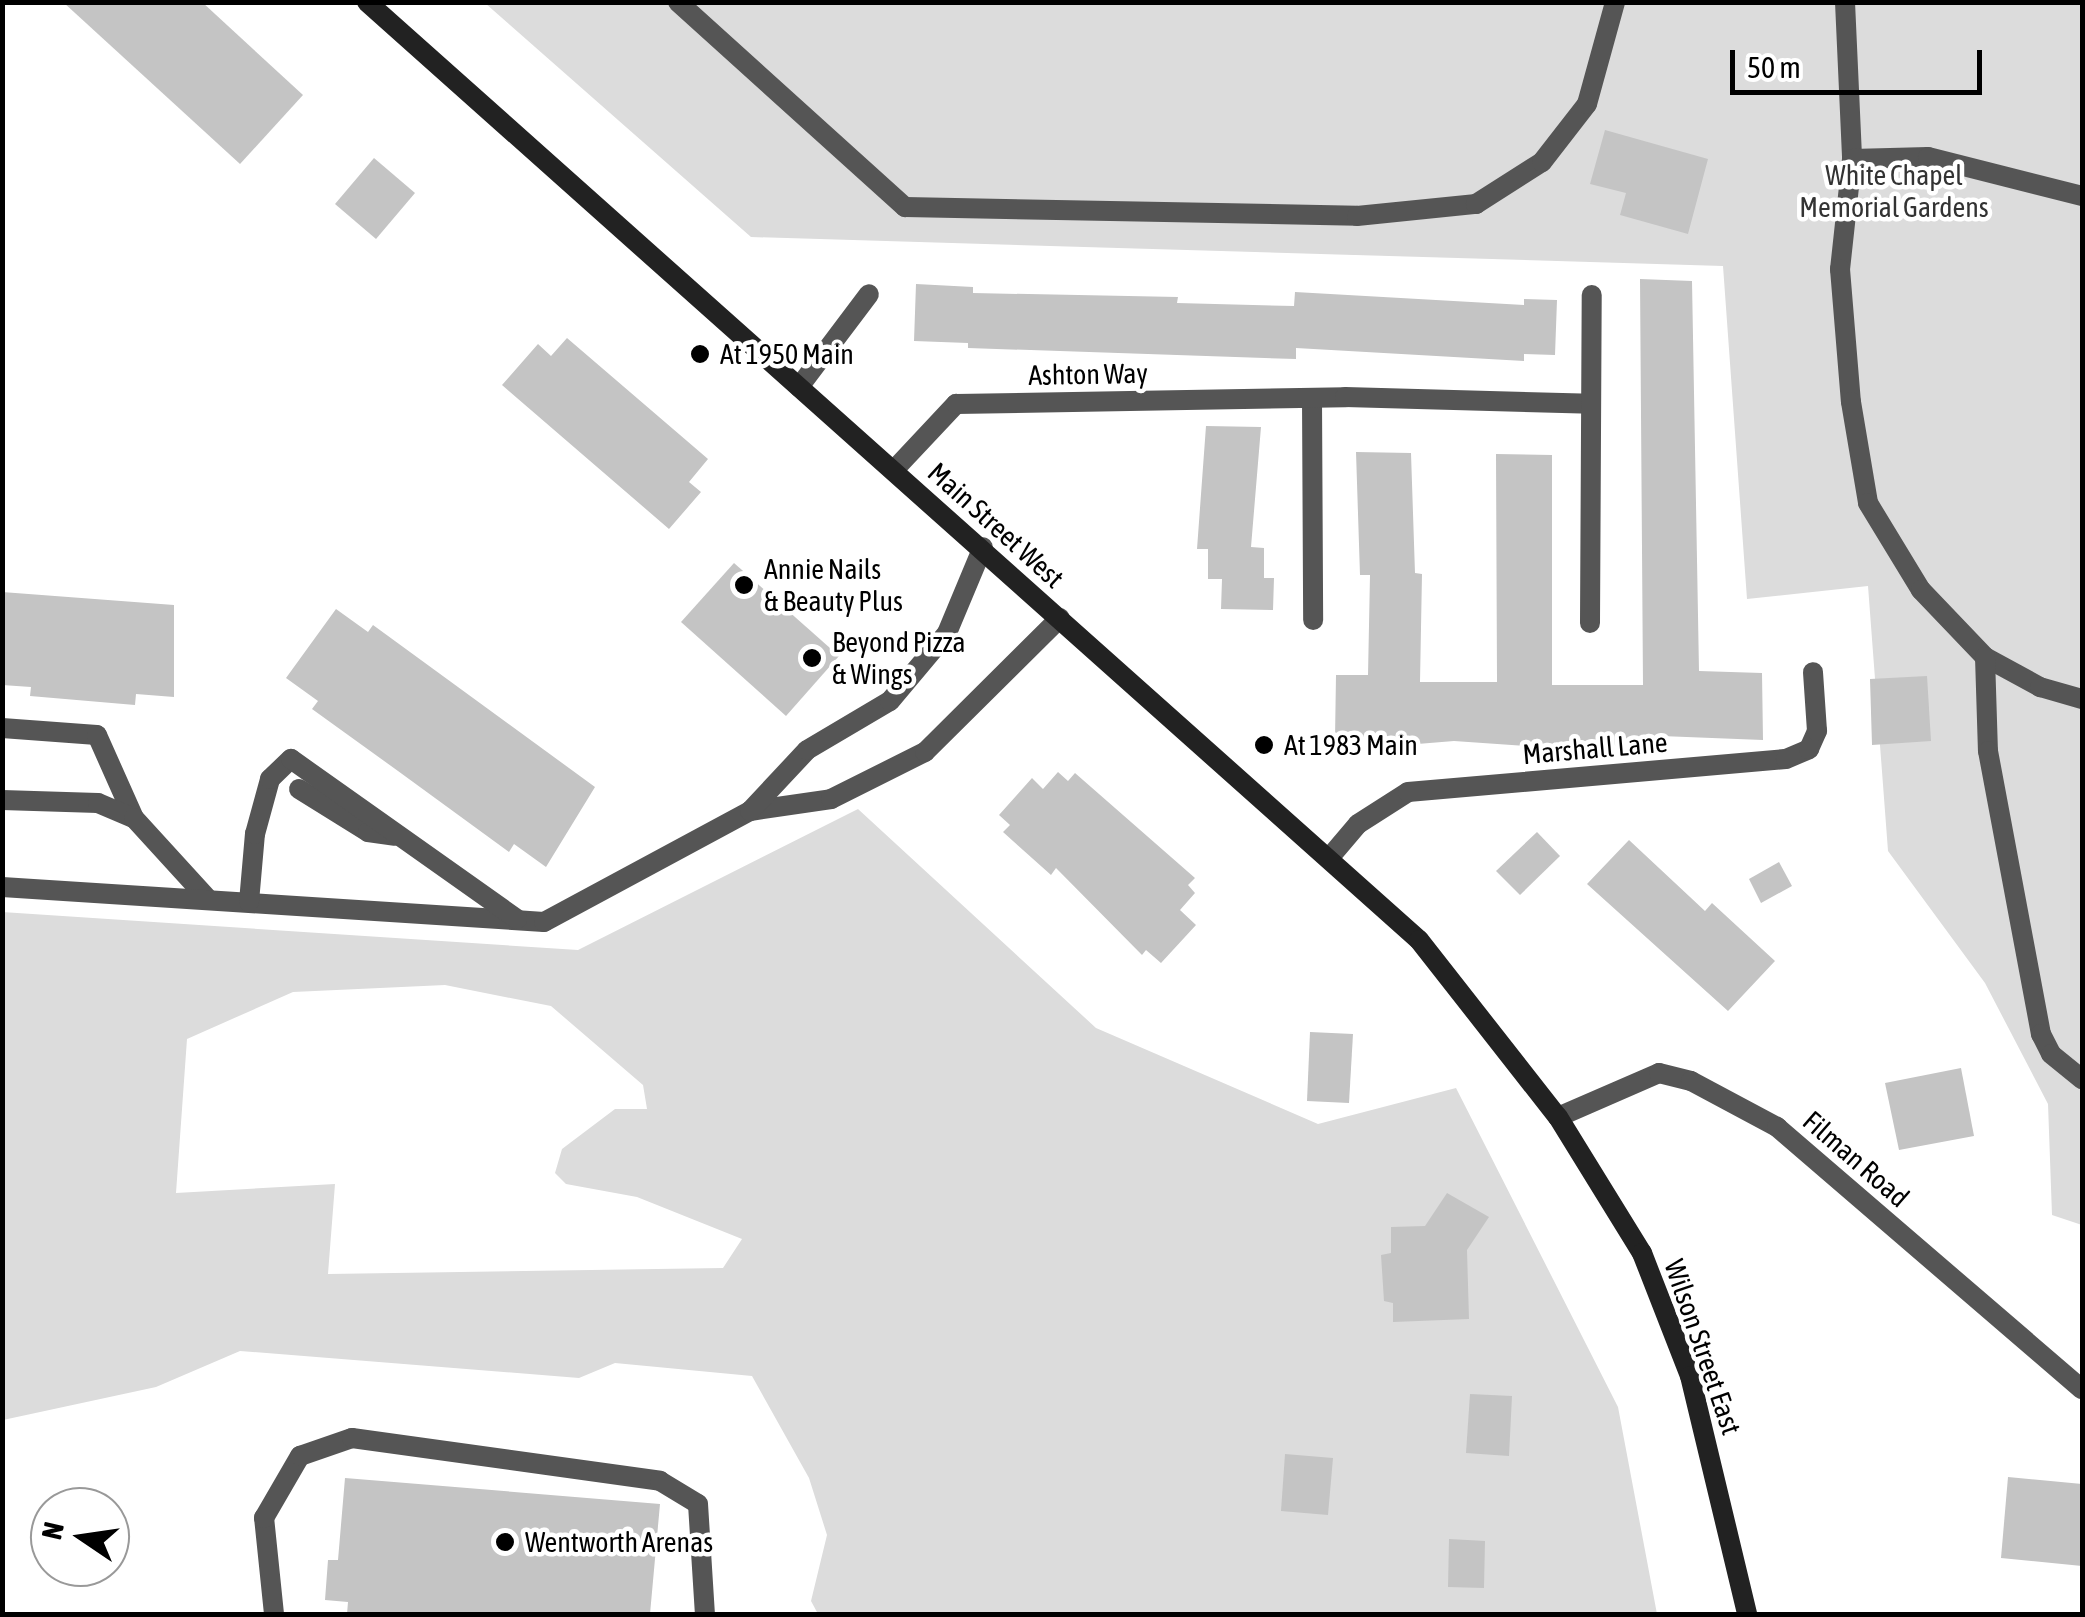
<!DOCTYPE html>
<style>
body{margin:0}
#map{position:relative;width:2085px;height:1617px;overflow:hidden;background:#fff;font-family:"Asap Condensed",sans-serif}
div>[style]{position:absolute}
.green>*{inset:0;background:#dcdcdc}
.building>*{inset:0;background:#c4c4c4}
.lane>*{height:20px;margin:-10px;padding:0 10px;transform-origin:10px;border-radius:10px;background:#555}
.street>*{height:20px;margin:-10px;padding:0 10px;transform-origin:10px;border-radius:10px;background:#555}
.secondary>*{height:20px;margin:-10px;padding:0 10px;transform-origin:10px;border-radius:10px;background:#222}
.dots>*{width:28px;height:28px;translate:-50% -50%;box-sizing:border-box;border:5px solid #fff;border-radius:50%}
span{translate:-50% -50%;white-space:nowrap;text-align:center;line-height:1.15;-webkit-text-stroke:9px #fff;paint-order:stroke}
.park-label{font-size:28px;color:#333}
.poi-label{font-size:28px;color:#000}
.left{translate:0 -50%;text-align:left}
.street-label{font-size:28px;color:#000}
.frame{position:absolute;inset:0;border:5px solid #000;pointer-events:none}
.north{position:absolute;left:30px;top:1487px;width:100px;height:100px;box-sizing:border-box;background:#fff;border:2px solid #999;border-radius:50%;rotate:283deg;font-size:28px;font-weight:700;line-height:40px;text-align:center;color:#000}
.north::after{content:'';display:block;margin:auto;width:35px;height:45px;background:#000;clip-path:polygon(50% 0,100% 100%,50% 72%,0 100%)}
.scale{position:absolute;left:1730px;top:50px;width:252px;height:45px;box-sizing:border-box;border:5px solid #000;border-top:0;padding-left:12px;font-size:30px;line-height:35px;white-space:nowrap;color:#000;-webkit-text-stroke:8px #fff;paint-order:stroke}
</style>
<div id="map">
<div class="green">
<div style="clip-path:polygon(485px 3px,2082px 3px,2082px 1225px,2052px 1215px,2048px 1104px,1985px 983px,1888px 851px,1868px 586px,1747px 599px,1723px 266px,751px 237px)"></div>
<div style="clip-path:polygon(evenodd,858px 809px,1096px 1028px,1318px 1124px,1456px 1088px,1618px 1407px,1657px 1614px,818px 1614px,811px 1601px,827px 1535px,809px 1478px,752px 1376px,615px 1363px,579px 1378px,240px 1351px,156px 1387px,3px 1420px,2px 912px,578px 950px,858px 809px,445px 985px,551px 1006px,643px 1085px,647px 1109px,615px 1109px,562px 1149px,555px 1173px,566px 1184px,637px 1197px,742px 1239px,723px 1268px,328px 1274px,335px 1184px,176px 1193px,187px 1039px,293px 992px,445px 985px)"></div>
</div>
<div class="building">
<div style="clip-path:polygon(63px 2px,202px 2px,303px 95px,240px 164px)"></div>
<div style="clip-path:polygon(1605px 130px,1708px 159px,1688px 234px,1620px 215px,1626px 193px,1590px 184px)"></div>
<div style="clip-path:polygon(374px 158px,415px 193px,376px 239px,335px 204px)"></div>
<div style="clip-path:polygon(1640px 279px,1692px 281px,1699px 671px,1762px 673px,1763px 740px,1661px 736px,1661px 742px,1571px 749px,1454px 741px,1393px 746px,1393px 738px,1335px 738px,1336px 675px,1368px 675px,1370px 575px,1360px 575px,1356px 452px,1411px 453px,1415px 573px,1422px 574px,1420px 682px,1497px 682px,1496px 454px,1552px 455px,1552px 685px,1643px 685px)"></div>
<div style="clip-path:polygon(916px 284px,973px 287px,973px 293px,1178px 297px,1177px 303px,1294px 306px,1295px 292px,1524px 305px,1524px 299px,1557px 300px,1555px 355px,1524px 354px,1524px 361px,1296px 348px,1296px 359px,968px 348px,968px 343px,914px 341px)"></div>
<div style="clip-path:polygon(567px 338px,708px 459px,689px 482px,701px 492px,669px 529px,502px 385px,538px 344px,551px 356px)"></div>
<div style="clip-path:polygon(1206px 426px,1261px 427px,1251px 547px,1264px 548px,1264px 578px,1274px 578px,1273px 610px,1221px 609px,1222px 579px,1208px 579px,1208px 549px,1197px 549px)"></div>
<div style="clip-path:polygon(734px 563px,839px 656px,786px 716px,681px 622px)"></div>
<div style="clip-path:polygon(2px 592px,174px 605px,174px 697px,136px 694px,135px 705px,30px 696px,31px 687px,2px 685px)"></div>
<div style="clip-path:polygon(336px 609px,368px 632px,373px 625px,595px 787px,546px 867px,514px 844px,509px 852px,398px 771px,312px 709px,318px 701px,286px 678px)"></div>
<div style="clip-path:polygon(1927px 676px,1931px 741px,1872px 745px,1870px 679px)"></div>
<div style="clip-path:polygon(1058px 772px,1068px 781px,1075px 773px,1195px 878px,1188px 885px,1195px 893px,1180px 910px,1196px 925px,1161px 963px,1146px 950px,1142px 955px,1056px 868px,1051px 875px,1003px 832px,1010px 825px,999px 815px,1032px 778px,1043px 789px)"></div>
<div style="clip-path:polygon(1537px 832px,1560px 856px,1520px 895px,1496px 871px)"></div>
<div style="clip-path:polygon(1629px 840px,1705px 911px,1712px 903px,1775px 961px,1728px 1011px,1587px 884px)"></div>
<div style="clip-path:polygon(1779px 862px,1792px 886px,1761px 903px,1749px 879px)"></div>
<div style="clip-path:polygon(1310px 1032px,1353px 1034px,1349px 1103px,1307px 1101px)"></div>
<div style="clip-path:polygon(1961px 1068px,1974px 1136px,1899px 1150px,1885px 1083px)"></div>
<div style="clip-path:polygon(1447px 1193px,1489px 1217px,1467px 1250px,1469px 1319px,1393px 1322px,1393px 1303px,1384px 1301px,1381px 1255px,1391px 1253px,1391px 1227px,1425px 1226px)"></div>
<div style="clip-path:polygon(1470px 1394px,1512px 1396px,1509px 1456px,1466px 1453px)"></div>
<div style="clip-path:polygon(1285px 1454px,1333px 1458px,1328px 1515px,1281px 1511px)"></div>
<div style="clip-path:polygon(2008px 1477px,2082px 1484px,2082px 1566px,2001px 1558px)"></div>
<div style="clip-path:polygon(345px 1478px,660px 1504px,650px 1614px,347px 1614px,348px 1602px,325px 1600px,328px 1560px,338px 1560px)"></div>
<div style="clip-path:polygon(1449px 1539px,1485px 1541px,1484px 1588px,1448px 1587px)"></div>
</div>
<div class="lane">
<div style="left:678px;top:2px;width:306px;rotate:42.1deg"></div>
<div style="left:905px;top:207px;width:452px;rotate:1.1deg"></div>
<div style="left:1357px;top:216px;width:120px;rotate:-5.8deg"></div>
<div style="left:1476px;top:204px;width:78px;rotate:-32.5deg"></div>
<div style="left:1542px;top:162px;width:73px;rotate:-52.2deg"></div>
<div style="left:1587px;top:104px;width:106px;rotate:-74.6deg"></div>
<div style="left:1845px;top:2px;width:157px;rotate:87.4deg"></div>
<div style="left:1852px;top:159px;width:111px;rotate:96.2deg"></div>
<div style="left:1840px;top:269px;width:133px;rotate:85.3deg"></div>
<div style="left:1851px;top:402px;width:102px;rotate:80.4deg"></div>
<div style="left:1868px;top:503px;width:102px;rotate:58.7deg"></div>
<div style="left:1921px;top:590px;width:93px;rotate:46.3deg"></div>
<div style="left:1985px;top:657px;width:63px;rotate:28.6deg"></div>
<div style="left:2040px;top:687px;width:44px;rotate:15.9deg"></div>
<div style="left:1852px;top:159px;width:76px;rotate:-1.5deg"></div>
<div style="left:1928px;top:157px;width:159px;rotate:14.2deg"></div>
<div style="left:799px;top:387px;width:116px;rotate:-53deg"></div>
<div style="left:1312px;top:399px;width:221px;rotate:89.7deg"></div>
<div style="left:894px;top:470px;width:91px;rotate:-46.8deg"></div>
<div style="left:956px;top:404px;width:389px;rotate:-1deg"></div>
<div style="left:1345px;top:397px;width:246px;rotate:1.6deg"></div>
<div style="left:1590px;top:623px;width:328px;rotate:-89.7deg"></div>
<div style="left:1985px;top:657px;width:94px;rotate:88.2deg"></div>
<div style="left:1988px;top:751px;width:288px;rotate:79.4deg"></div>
<div style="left:2041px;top:1034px;width:22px;rotate:63deg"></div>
<div style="left:2051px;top:1054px;width:40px;rotate:39deg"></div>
<div style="left:2px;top:728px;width:95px;rotate:4.2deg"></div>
<div style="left:97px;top:735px;width:91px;rotate:66deg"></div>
<div style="left:299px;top:789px;width:81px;rotate:31.9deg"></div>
<div style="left:368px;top:832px;width:27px;rotate:8deg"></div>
<div style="left:2px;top:800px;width:96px;rotate:1.8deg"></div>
<div style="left:98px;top:803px;width:39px;rotate:23deg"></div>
<div style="left:134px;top:818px;width:110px;rotate:47.6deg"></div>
<div style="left:750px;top:811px;width:82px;rotate:-8.4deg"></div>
<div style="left:831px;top:799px;width:105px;rotate:-26.6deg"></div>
<div style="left:925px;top:752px;width:190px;rotate:-44.8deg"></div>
<div style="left:1330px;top:857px;width:43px;rotate:-49.7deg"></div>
<div style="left:1358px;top:824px;width:59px;rotate:-32.6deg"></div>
<div style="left:1408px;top:792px;width:379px;rotate:-5deg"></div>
<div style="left:1786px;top:759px;width:25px;rotate:-23deg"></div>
<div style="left:1809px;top:749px;width:20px;rotate:-66deg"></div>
<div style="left:1817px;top:731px;width:59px;rotate:-93.9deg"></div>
<div style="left:2px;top:887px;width:543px;rotate:3.69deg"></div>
<div style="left:544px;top:922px;width:234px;rotate:-28.3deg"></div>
<div style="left:750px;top:811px;width:83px;rotate:-46.9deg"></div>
<div style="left:807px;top:750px;width:96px;rotate:-30.6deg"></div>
<div style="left:890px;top:701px;width:89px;rotate:-50deg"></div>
<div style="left:947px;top:633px;width:93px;rotate:-67.3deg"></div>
<div style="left:249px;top:902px;width:68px;rotate:-85deg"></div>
<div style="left:255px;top:834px;width:57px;rotate:-74.7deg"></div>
<div style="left:270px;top:779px;width:29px;rotate:-44deg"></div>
<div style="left:291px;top:759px;width:277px;rotate:35.3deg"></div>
<div style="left:274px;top:1614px;width:97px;rotate:-95.9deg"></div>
<div style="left:264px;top:1518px;width:72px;rotate:-59.9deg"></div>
<div style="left:300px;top:1456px;width:55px;rotate:-19.1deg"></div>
<div style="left:352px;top:1438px;width:311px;rotate:7.9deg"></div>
<div style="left:660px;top:1481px;width:44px;rotate:31.2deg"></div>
<div style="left:698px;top:1504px;width:110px;rotate:86.4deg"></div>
</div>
<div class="street">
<div style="left:1558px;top:1117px;width:110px;rotate:-23.5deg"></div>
<div style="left:1659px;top:1073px;width:33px;rotate:14deg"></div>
<div style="left:1691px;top:1081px;width:98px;rotate:28.1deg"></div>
<div style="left:1777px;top:1127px;width:402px;rotate:40.7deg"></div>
</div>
<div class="secondary">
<div style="left:367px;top:2px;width:1409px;rotate:41.72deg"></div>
<div style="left:1419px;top:940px;width:225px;rotate:51.9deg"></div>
<div style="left:1558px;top:1117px;width:160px;rotate:58.3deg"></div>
<div style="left:1642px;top:1253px;width:132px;rotate:68.7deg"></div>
<div style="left:1690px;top:1376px;width:245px;rotate:76.5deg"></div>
</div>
<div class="dots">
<div style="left:700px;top:354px;background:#000"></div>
<div style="left:744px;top:585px;background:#000"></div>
<div style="left:812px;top:658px;background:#000"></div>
<div style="left:1264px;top:745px;background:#000"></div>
<div style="left:505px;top:1542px;background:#000"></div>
</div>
<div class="park-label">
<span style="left:1894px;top:191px">White Chapel<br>Memorial Gardens</span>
</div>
<div class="poi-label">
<span class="left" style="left:720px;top:354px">At 1950 Main</span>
<span class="left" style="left:764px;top:585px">Annie Nails<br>&amp; Beauty Plus</span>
<span class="left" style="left:832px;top:658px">Beyond Pizza<br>&amp; Wings</span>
<span class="left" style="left:1284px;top:745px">At 1983 Main</span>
<span class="left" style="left:525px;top:1542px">Wentworth Arenas</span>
</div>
<div class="street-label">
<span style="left:1088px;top:374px;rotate:-1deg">Ashton Way</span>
<span style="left:996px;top:525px;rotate:42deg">Main Street West</span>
<span style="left:1595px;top:748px;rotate:-5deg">Marshall Lane</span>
<span style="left:1856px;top:1159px;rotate:41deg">Filman Road</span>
<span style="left:1703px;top:1347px;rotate:71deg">Wilson Street East</span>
</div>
<div class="frame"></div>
<div class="north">N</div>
<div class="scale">50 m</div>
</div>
